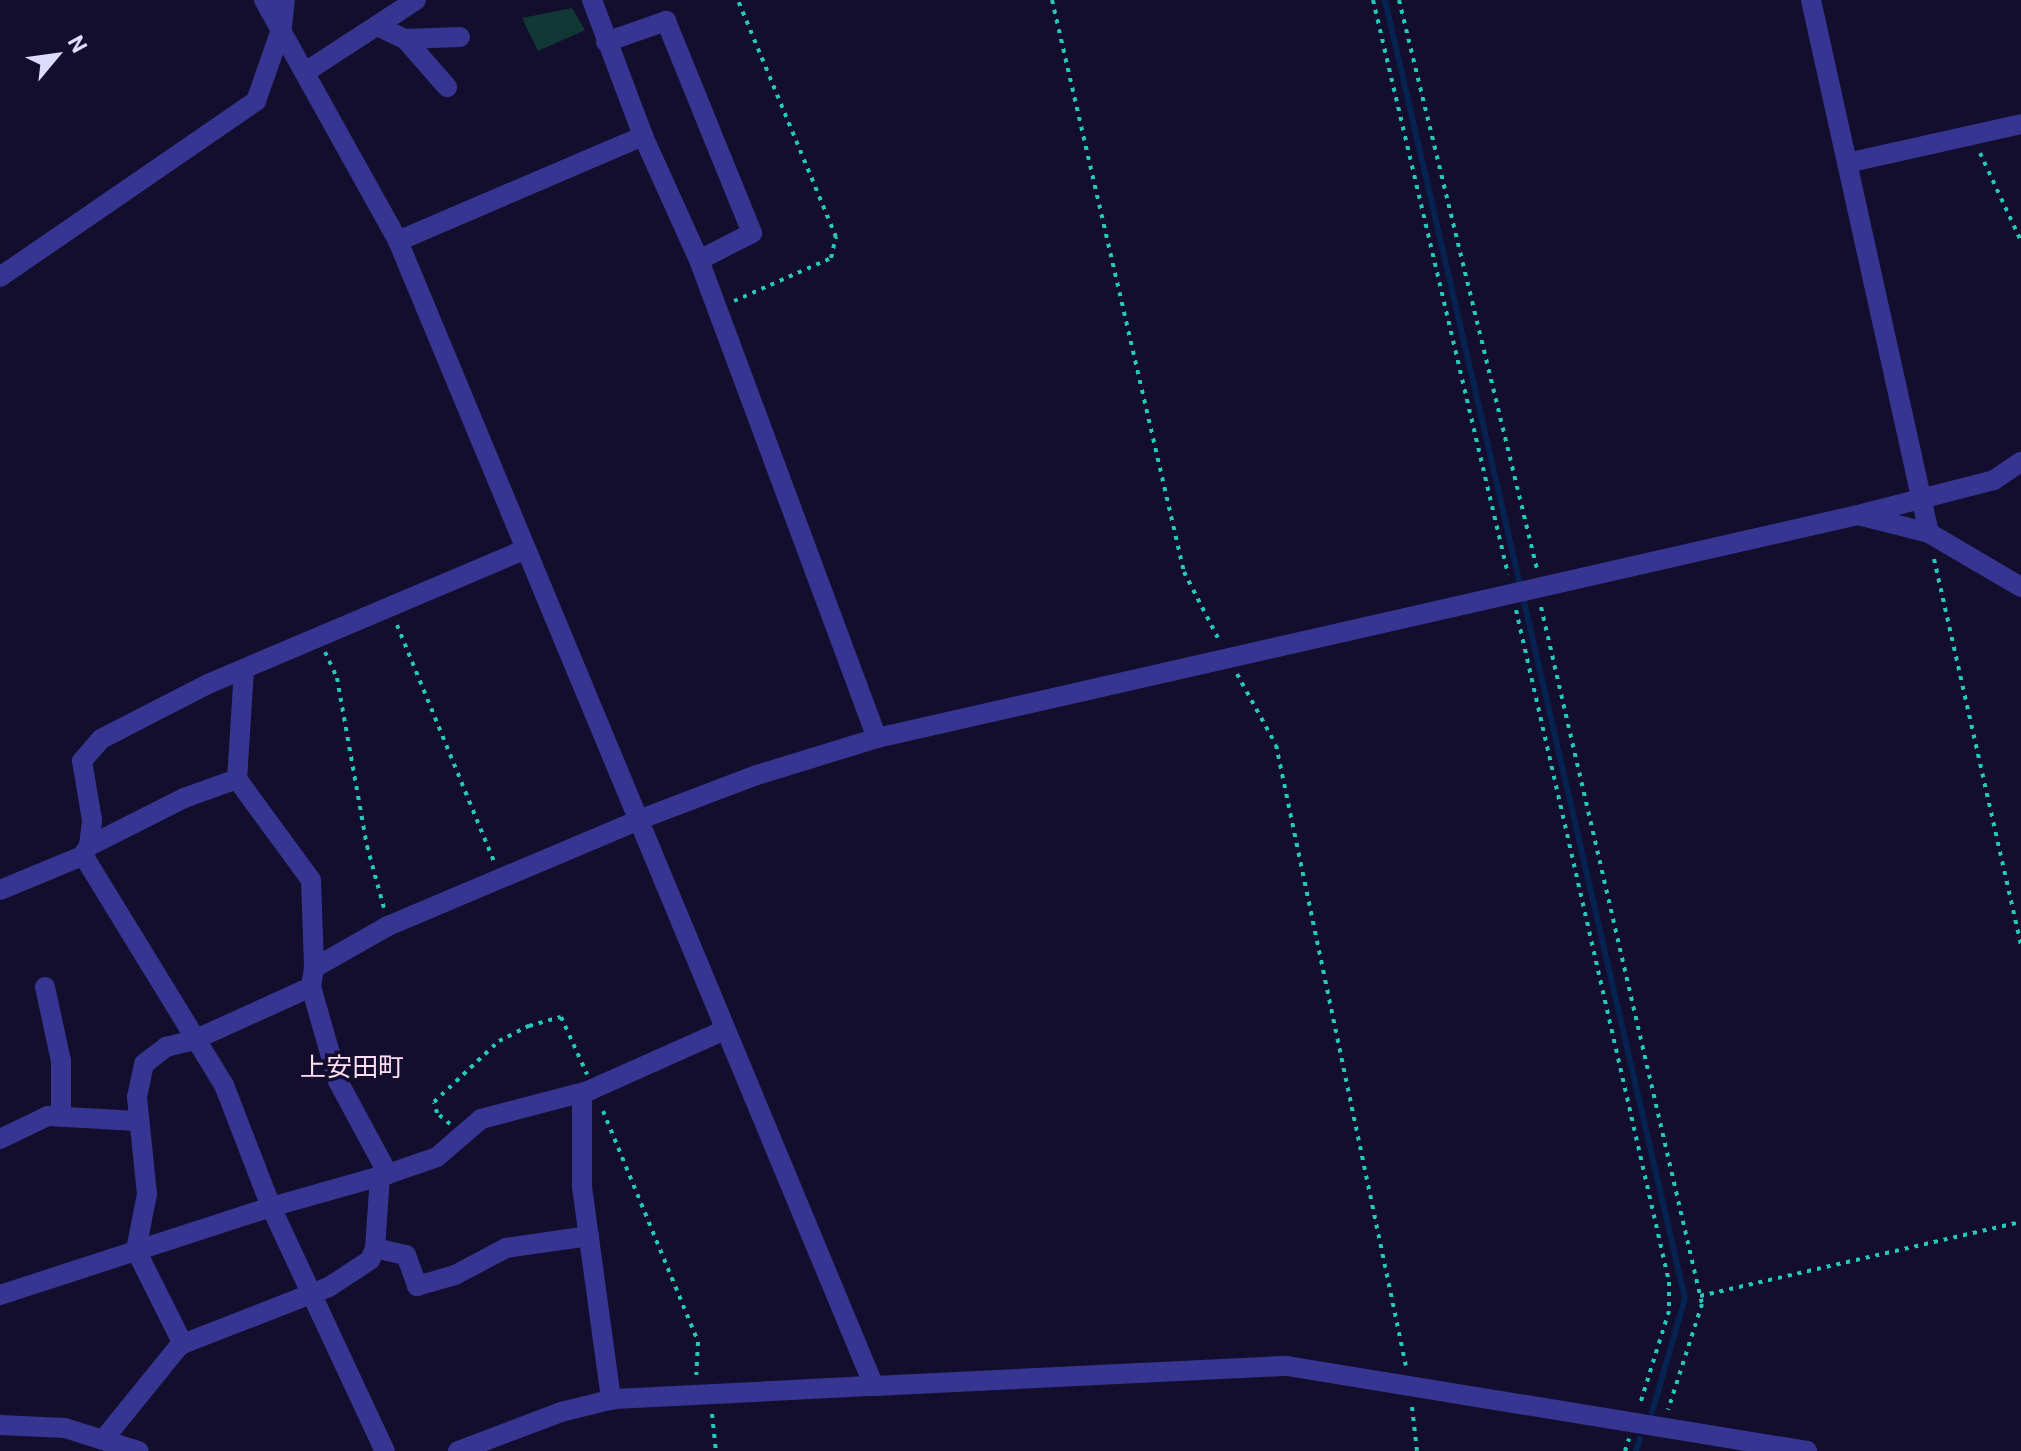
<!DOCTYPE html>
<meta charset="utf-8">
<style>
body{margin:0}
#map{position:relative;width:2021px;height:1451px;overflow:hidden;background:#130e2d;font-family:Roboto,"Noto Sans JP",sans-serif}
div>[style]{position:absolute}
.green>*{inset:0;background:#113835}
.stream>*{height:6px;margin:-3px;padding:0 3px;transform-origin:3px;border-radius:3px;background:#052250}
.path>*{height:4px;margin-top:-2px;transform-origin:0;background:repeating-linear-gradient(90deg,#23cabb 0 4px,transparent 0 10px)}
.minor>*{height:20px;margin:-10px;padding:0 10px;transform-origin:10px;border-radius:10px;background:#363591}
.tertiary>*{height:20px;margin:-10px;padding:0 10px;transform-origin:10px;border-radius:10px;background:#363591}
span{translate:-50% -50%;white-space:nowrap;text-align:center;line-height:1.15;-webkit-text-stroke:7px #130e2d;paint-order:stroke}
.quarter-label{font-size:26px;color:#ffddf3}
.north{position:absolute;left:16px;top:16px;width:80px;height:80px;-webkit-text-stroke:6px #130e2d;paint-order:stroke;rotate:61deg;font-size:22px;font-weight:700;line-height:32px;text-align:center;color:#dedbff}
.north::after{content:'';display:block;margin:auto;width:28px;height:36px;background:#dedbff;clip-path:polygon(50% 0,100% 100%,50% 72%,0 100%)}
</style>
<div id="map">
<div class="green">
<div style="clip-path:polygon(572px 8px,585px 30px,538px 51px,522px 18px)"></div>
</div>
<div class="stream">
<div style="left:1385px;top:0;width:1332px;rotate:76.99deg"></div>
<div style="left:1685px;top:1298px;width:119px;rotate:106.1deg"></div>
<div style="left:1636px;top:1451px;width:13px;rotate:-72deg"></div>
</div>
<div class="path">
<div style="left:1052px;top:0;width:587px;rotate:77.01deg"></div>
<div style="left:1184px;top:572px;width:79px;rotate:62.8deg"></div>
<div style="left:1373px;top:0;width:590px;rotate:76.77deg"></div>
<div style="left:1399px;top:0;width:585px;rotate:76.37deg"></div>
<div style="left:1980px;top:153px;width:97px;rotate:65deg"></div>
<div style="left:734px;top:301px;width:106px;rotate:-23.9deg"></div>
<div style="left:831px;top:258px;width:22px;rotate:-77deg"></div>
<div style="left:836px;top:237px;width:256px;rotate:-112.5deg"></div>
<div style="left:1934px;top:559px;width:395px;rotate:77.3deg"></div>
<div style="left:1541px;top:607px;width:715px;rotate:76.99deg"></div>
<div style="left:1702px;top:1304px;width:111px;rotate:107.8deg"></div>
<div style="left:1516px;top:610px;width:689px;rotate:77.17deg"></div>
<div style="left:1669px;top:1282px;width:29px;rotate:90deg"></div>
<div style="left:1669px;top:1311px;width:97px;rotate:107.3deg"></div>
<div style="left:397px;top:625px;width:255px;rotate:67.7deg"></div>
<div style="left:325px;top:652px;width:29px;rotate:65deg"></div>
<div style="left:337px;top:678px;width:171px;rotate:79.9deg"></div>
<div style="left:367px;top:846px;width:64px;rotate:74.7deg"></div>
<div style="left:1237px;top:674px;width:81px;rotate:61.2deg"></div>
<div style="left:1276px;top:745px;width:634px;rotate:78.18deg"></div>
<div style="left:603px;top:1111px;width:250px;rotate:67.6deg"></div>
<div style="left:698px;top:1342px;width:33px;rotate:93deg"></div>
<div style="left:450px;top:1124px;width:17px;rotate:-140deg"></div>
<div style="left:437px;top:1113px;width:11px;rotate:-105deg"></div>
<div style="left:434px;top:1102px;width:89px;rotate:-43.2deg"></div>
<div style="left:499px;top:1041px;width:34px;rotate:-27deg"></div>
<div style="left:529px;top:1026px;width:33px;rotate:-16deg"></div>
<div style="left:561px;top:1017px;width:63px;rotate:65.5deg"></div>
<div style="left:1700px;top:1296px;width:329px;rotate:-13deg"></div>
<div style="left:1412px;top:1407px;width:44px;rotate:83.5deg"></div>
<div style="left:712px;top:1414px;width:37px;rotate:84deg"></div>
<div style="left:1625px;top:1451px;width:13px;rotate:-72deg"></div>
</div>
<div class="minor">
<div style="left:592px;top:0;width:145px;rotate:69.4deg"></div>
<div style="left:643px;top:136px;width:136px;rotate:65.7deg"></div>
<div style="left:699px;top:260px;width:510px;rotate:69.58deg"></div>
<div style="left:1811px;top:0;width:546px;rotate:77.52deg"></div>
<div style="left:377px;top:26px;width:31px;rotate:25deg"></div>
<div style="left:405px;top:39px;width:64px;rotate:48.8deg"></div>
<div style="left:405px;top:39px;width:55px;rotate:-2.1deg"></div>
<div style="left:606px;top:42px;width:64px;rotate:-19.3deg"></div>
<div style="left:666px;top:21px;width:229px;rotate:67.9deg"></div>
<div style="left:752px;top:233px;width:59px;rotate:153deg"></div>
<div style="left:307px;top:71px;width:130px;rotate:-33.1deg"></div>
<div style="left:1847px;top:163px;width:178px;rotate:-12.6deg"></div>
<div style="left:398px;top:241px;width:267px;rotate:-23.2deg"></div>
<div style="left:1862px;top:514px;width:136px;rotate:-14.4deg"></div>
<div style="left:1994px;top:480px;width:32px;rotate:-34deg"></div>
<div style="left:244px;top:669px;width:110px;rotate:93.6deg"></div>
<div style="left:237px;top:779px;width:125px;rotate:53.8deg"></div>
<div style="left:311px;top:880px;width:88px;rotate:88deg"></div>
<div style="left:89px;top:846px;width:106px;rotate:-26.8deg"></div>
<div style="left:184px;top:798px;width:56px;rotate:-19.7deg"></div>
<div style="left:83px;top:855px;width:270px;rotate:58.5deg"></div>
<div style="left:224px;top:1085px;width:131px;rotate:68.9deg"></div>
<div style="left:271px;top:1207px;width:269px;rotate:65deg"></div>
<div style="left:0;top:890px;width:89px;rotate:-22.5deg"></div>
<div style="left:82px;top:856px;width:12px;rotate:-55deg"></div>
<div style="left:89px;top:846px;width:26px;rotate:-83deg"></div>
<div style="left:92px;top:820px;width:60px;rotate:-99.6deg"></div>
<div style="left:82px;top:761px;width:29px;rotate:-49deg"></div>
<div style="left:101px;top:739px;width:120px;rotate:-27.2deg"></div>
<div style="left:208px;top:684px;width:343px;rotate:-23deg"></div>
<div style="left:45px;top:987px;width:76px;rotate:77.8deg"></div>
<div style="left:61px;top:1061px;width:56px;rotate:90deg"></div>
<div style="left:582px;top:1093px;width:94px;rotate:90deg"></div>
<div style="left:582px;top:1187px;width:215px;rotate:82.2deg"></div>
<div style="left:0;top:1139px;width:53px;rotate:-25.6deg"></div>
<div style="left:48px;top:1116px;width:89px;rotate:3.2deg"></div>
<div style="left:388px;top:1174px;width:52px;rotate:-19.1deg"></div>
<div style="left:437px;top:1157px;width:58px;rotate:-40.8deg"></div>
<div style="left:481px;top:1119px;width:111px;rotate:-14.7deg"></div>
<div style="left:588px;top:1091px;width:150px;rotate:-24deg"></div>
<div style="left:375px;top:1248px;width:32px;rotate:13deg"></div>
<div style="left:406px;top:1255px;width:33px;rotate:70deg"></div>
<div style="left:417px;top:1286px;width:40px;rotate:-16deg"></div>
<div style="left:455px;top:1275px;width:58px;rotate:-27.9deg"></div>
<div style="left:506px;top:1248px;width:84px;rotate:-8.2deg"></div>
<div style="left:0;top:1295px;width:285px;rotate:-18deg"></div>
<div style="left:271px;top:1207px;width:122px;rotate:-15.8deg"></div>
<div style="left:388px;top:1174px;width:106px;rotate:-118.3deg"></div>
<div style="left:338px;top:1081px;width:98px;rotate:-106deg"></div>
<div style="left:183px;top:1344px;width:105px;rotate:-116.6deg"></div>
<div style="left:136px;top:1250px;width:57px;rotate:-78.9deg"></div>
<div style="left:147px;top:1194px;width:98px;rotate:-95.9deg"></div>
<div style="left:137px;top:1097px;width:34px;rotate:-78deg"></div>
<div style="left:144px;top:1064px;width:28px;rotate:-38deg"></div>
<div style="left:166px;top:1047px;width:29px;rotate:-14deg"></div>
<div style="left:194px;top:1040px;width:128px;rotate:-24.4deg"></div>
<div style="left:311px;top:987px;width:19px;rotate:-81deg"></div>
<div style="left:314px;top:968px;width:85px;rotate:-29.6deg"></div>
<div style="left:388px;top:926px;width:275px;rotate:-22.9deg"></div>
<div style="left:641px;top:819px;width:124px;rotate:-20.8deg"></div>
<div style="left:757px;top:775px;width:126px;rotate:-17.1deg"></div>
<div style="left:877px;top:738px;width:1006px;rotate:-12.81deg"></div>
<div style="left:1858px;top:515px;width:73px;rotate:14.2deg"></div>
<div style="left:1929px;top:533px;width:107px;rotate:30.4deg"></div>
<div style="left:0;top:1425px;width:65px;rotate:2.6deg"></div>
<div style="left:65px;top:1428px;width:77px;rotate:17.5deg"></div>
<div style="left:103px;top:1440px;width:122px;rotate:-51deg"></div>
<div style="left:180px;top:1345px;width:160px;rotate:-21.3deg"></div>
<div style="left:329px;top:1287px;width:49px;rotate:-33.4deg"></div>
<div style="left:370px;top:1260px;width:13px;rotate:-67deg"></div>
<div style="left:375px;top:1248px;width:72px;rotate:-86deg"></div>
<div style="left:458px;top:1451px;width:110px;rotate:-20.7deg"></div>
<div style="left:561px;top:1412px;width:55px;rotate:-13.8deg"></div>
<div style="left:614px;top:1399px;width:260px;rotate:-2.9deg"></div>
</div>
<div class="tertiary">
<div style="left:264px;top:0;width:276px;rotate:60.9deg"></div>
<div style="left:398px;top:241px;width:1240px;rotate:67.43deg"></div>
<div style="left:874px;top:1386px;width:413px;rotate:-2.8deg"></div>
<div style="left:1287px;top:1366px;width:527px;rotate:9.28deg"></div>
<div style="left:0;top:277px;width:311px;rotate:-34.5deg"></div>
<div style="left:256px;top:101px;width:78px;rotate:-70.6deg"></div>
<div style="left:282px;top:27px;width:27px;rotate:-84deg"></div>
</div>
<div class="quarter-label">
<span style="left:352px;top:1068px">上安田町</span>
</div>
<div class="north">N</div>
</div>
